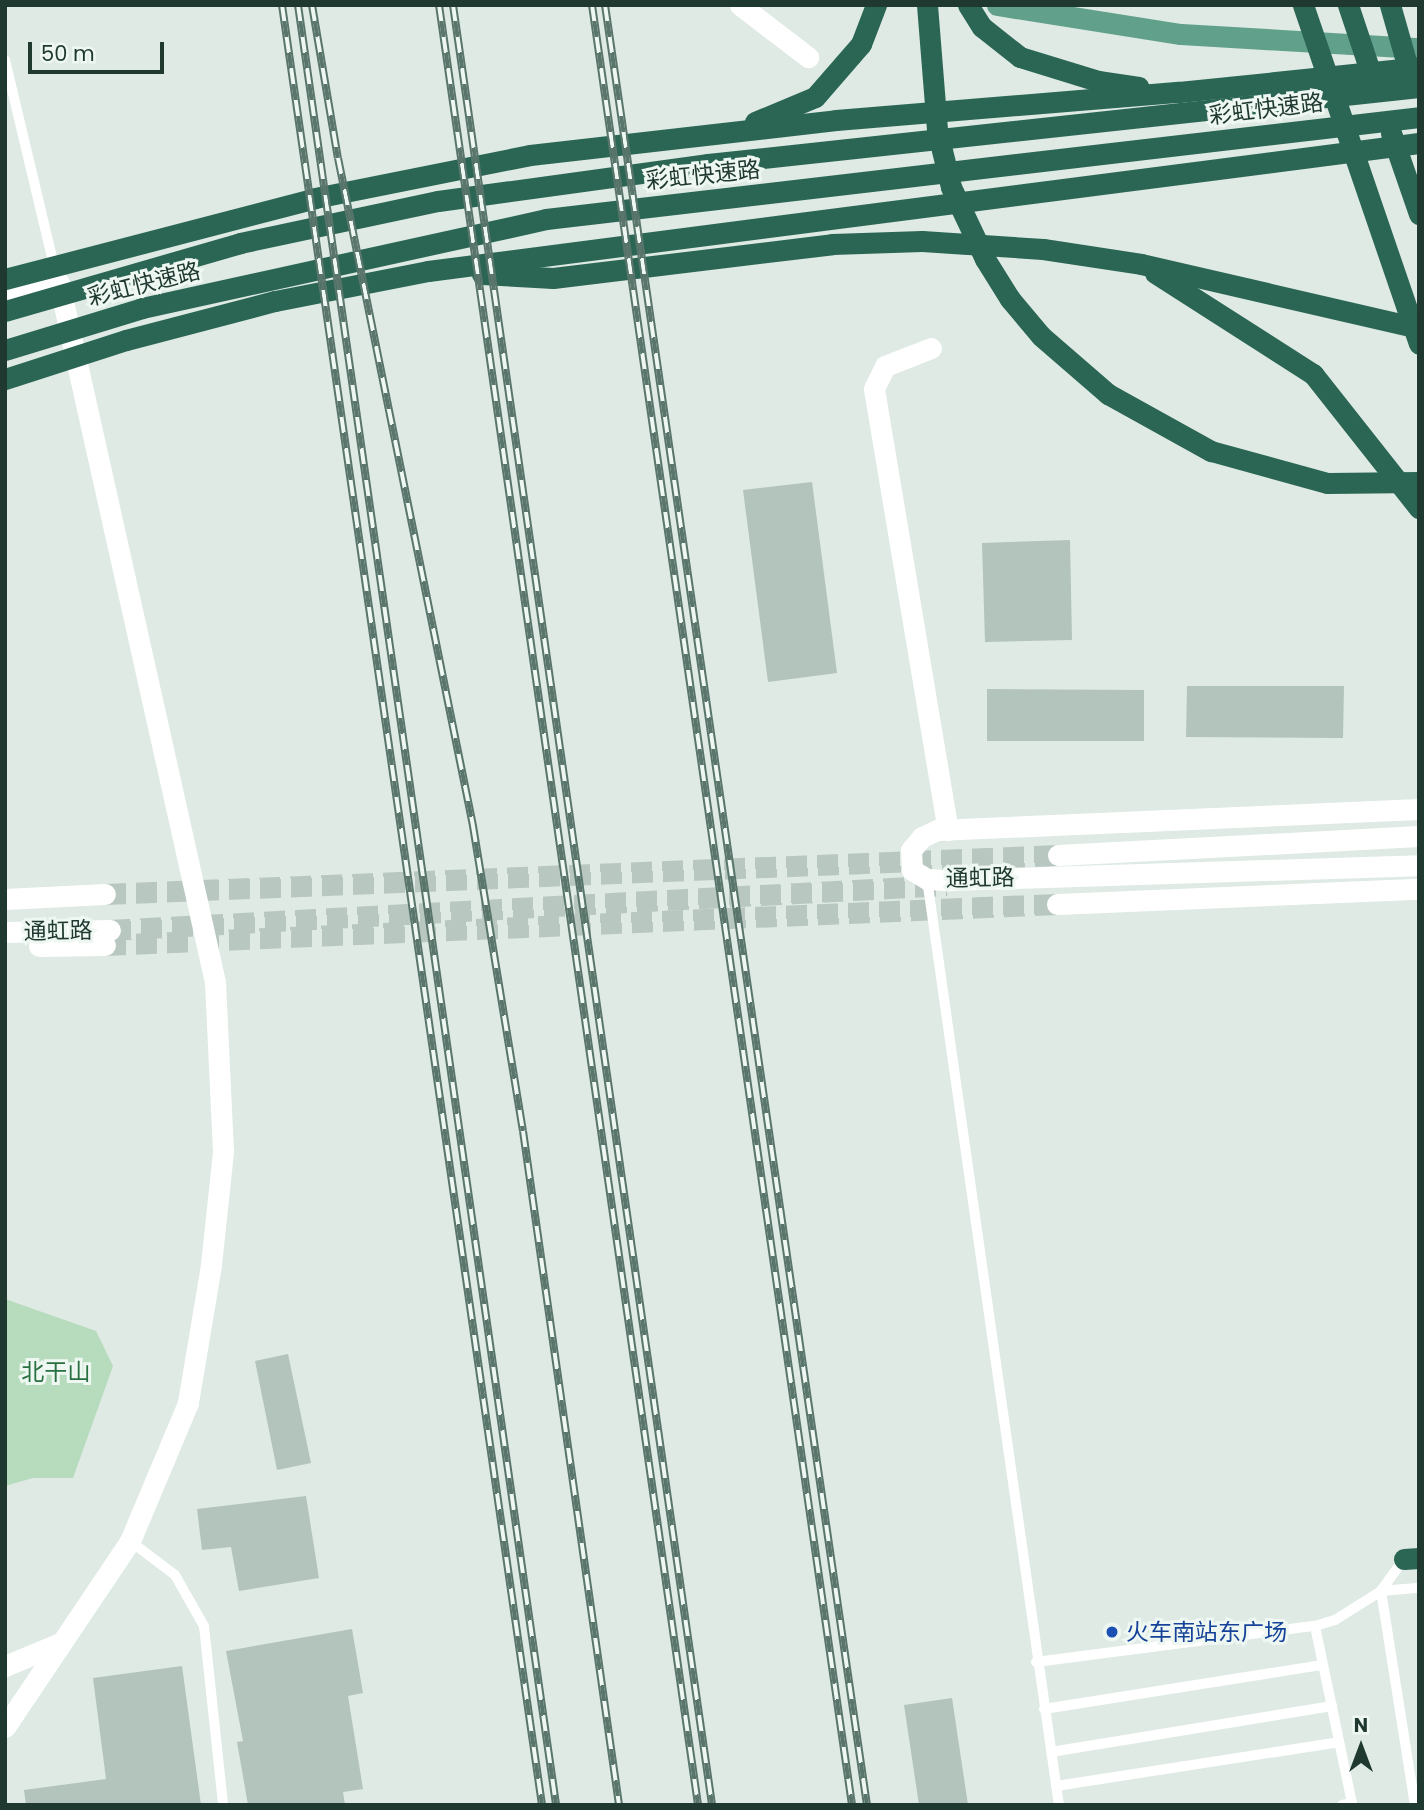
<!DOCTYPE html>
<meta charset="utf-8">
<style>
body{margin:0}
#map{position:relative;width:1424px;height:1810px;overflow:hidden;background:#deeae3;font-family:Poppins,"Noto Sans SC",sans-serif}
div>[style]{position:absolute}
.green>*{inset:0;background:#b6dcbd}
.building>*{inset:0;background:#b3c4bc}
.secondary-tunnel>*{height:21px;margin-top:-10.5px;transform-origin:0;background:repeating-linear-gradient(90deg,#b8c7bf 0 21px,transparent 0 31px)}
.lane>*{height:10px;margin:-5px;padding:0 5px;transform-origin:5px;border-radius:5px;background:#fff}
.street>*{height:21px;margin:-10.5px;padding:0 10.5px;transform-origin:10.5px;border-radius:10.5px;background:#fff}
.secondary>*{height:21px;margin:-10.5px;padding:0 10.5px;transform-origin:10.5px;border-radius:10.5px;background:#fff}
.primary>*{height:21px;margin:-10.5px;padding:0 10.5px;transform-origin:10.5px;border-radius:10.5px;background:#61a08b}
.highway>*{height:21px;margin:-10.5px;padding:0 10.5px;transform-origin:10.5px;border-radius:10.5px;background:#2b6655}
.rail>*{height:8px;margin-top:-4px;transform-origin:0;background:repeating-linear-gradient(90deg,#eef7f2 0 16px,#59756c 0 32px);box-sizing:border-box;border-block:2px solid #59756c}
.dots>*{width:19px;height:19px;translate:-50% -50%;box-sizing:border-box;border:4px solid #eef7f2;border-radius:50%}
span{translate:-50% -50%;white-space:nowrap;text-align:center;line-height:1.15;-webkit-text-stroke:6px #eef7f2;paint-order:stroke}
.street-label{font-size:23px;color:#1f3930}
.park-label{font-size:23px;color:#297040}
.transit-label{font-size:23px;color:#164399}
.left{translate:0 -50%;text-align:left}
.frame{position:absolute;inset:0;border:7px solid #1f3930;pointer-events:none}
.north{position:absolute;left:1326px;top:1712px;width:70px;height:70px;-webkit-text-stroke:5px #eef7f2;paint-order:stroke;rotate:0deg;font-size:19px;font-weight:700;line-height:28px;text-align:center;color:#1f3930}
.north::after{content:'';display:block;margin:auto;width:24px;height:32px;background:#1f3930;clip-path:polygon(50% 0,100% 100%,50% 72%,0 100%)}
.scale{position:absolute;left:28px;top:42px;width:136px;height:32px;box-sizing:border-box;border:4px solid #1f3930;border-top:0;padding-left:9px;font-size:21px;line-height:24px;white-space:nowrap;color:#1f3930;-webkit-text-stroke:5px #eef7f2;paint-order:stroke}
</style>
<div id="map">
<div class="green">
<div style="clip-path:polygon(5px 1299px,96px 1331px,113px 1366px,73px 1478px,33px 1478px,5px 1486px)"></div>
</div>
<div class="building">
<div style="clip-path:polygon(812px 482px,837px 673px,768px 682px,743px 490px)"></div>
<div style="clip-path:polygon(1070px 540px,1072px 640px,985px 642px,982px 543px)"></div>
<div style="clip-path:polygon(1187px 686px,1344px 686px,1343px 738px,1186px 737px)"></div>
<div style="clip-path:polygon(987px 689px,1144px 690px,1144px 741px,987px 741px)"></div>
<div style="clip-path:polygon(288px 1354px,311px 1463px,277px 1470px,255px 1361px)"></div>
<div style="clip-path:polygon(306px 1496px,319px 1578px,239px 1591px,231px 1547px,202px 1550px,197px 1509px)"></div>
<div style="clip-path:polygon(352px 1629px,363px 1693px,348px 1696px,363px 1789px,343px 1792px,345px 1805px,248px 1805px,237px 1742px,243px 1741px,226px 1651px)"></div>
<div style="clip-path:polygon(182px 1666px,201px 1805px,26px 1805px,24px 1790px,106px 1779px,93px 1678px)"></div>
<div style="clip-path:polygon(952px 1698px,968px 1805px,919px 1805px,904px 1705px)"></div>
</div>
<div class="secondary-tunnel">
<div style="left:105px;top:894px;width:954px;rotate:-2.34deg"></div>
<div style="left:110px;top:930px;width:838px;rotate:-3.08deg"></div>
<div style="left:105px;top:945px;width:953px;rotate:-2.47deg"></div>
</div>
<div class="lane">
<div style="left:5px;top:60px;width:216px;rotate:76.6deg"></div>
<div style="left:927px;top:879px;width:935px;rotate:81.89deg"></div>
<div style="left:130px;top:1541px;width:56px;rotate:37.1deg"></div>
<div style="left:175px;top:1575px;width:59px;rotate:60.4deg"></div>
<div style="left:204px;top:1626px;width:180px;rotate:83.9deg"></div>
<div style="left:1404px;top:1559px;width:39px;rotate:126deg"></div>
<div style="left:1381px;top:1591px;width:217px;rotate:81deg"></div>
<div style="left:1315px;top:1626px;width:181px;rotate:78.2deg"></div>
<div style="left:1352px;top:1803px;width:10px;rotate:169deg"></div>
<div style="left:1036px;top:1662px;width:281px;rotate:-7.4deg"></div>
<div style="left:1315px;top:1626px;width:21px;rotate:-17deg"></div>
<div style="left:1335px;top:1620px;width:54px;rotate:-32.2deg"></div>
<div style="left:1381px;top:1591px;width:38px;rotate:-5deg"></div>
<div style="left:1044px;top:1709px;width:282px;rotate:-9deg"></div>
<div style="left:1051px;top:1752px;width:285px;rotate:-9.3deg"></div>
<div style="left:1056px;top:1786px;width:286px;rotate:-8.8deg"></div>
</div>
<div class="street">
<div style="left:740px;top:5px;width:86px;rotate:37.4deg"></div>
<div style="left:931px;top:348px;width:49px;rotate:158.6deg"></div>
<div style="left:885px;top:366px;width:25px;rotate:116deg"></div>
<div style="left:874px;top:389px;width:447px;rotate:80.5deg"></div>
<div style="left:5px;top:1666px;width:60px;rotate:-22.7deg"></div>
</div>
<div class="secondary">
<div style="left:5px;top:298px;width:56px;rotate:-15.5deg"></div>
<div style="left:59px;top:283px;width:716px;rotate:77.42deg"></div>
<div style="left:215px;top:982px;width:170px;rotate:87.3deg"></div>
<div style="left:223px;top:1152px;width:114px;rotate:96.1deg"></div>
<div style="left:211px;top:1265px;width:140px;rotate:99.5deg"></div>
<div style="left:188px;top:1403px;width:150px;rotate:112.8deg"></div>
<div style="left:130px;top:1541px;width:224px;rotate:123.9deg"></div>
<div style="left:1419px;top:809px;width:482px;rotate:177.5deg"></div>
<div style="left:937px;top:830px;width:17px;rotate:155deg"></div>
<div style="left:922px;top:837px;width:17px;rotate:130deg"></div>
<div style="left:911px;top:850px;width:20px;rotate:87deg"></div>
<div style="left:912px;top:870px;width:17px;rotate:31deg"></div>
<div style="left:927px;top:879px;width:22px;rotate:3deg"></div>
<div style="left:949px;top:880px;width:470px;rotate:-1.8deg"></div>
<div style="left:1058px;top:855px;width:361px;rotate:-3deg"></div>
<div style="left:5px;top:899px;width:100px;rotate:-2.9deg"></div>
<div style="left:1057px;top:904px;width:362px;rotate:-2.4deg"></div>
<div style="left:5px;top:932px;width:105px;rotate:-1.1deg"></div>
<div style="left:39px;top:946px;width:66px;rotate:-0.9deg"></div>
</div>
<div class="primary">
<div style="left:997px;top:5px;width:186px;rotate:9deg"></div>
<div style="left:1181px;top:34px;width:238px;rotate:3.4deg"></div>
</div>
<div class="highway">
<div style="left:927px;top:5px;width:125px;rotate:85.4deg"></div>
<div style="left:937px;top:130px;width:59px;rotate:76.2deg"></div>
<div style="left:951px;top:187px;width:80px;rotate:64.7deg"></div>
<div style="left:985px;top:259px;width:47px;rotate:58deg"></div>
<div style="left:1010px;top:299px;width:48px;rotate:50deg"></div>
<div style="left:1041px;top:336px;width:89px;rotate:40.9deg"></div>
<div style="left:1108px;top:394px;width:118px;rotate:29deg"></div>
<div style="left:1211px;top:451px;width:120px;rotate:15.4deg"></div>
<div style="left:1327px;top:483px;width:92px;rotate:-0.6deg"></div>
<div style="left:968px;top:5px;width:26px;rotate:58deg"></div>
<div style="left:982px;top:27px;width:48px;rotate:38.3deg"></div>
<div style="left:1020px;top:57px;width:82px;rotate:17.1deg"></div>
<div style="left:1098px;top:81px;width:41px;rotate:8.3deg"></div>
<div style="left:1303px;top:5px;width:358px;rotate:71.1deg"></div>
<div style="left:1348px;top:5px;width:82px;rotate:71.6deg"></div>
<div style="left:1390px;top:5px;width:80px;rotate:74.1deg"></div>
<div style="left:755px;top:122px;width:65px;rotate:-22.6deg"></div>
<div style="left:815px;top:97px;width:70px;rotate:-49deg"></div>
<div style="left:861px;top:44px;width:42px;rotate:-69deg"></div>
<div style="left:1391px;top:133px;width:86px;rotate:70.9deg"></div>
<div style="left:1155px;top:273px;width:188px;rotate:32.6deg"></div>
<div style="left:1313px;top:374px;width:171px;rotate:51.7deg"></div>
<div style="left:482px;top:274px;width:71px;rotate:3.2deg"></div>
<div style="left:553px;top:278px;width:281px;rotate:-6.9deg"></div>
<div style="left:832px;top:244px;width:90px;rotate:-1.9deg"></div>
<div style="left:922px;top:241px;width:121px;rotate:3.8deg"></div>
<div style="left:1043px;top:249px;width:99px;rotate:8.7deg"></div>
<div style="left:1141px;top:264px;width:285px;rotate:13deg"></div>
<div style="left:5px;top:279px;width:320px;rotate:-14.6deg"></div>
<div style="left:315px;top:198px;width:219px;rotate:-11.3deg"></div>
<div style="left:530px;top:155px;width:308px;rotate:-6.5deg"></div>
<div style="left:836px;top:120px;width:344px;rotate:-4.7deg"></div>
<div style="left:1179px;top:92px;width:241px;rotate:-5.9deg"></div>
<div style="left:5px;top:311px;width:245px;rotate:-16.1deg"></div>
<div style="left:240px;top:243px;width:202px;rotate:-12deg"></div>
<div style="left:438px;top:201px;width:273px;rotate:-7.8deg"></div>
<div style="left:708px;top:164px;width:715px;rotate:-6.18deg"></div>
<div style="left:5px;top:350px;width:143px;rotate:-17deg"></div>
<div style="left:142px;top:308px;width:414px;rotate:-12.4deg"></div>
<div style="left:546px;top:219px;width:879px;rotate:-6.66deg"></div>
<div style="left:5px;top:379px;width:127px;rotate:-17.9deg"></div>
<div style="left:126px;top:340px;width:154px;rotate:-14.7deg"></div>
<div style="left:275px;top:301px;width:156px;rotate:-11.1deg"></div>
<div style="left:428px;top:271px;width:999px;rotate:-7.36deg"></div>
<div style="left:1404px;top:1559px;width:15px;rotate:-4deg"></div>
</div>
<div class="rail">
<div style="left:282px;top:5px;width:1819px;rotate:81.78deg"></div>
<div style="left:298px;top:5px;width:1818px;rotate:81.84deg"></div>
<div style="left:312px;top:5px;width:155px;rotate:80.4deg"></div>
<div style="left:338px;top:158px;width:682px;rotate:78.57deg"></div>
<div style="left:473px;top:826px;width:309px;rotate:80.7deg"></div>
<div style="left:523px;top:1131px;width:681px;rotate:81.89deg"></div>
<div style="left:439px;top:5px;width:1819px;rotate:81.81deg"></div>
<div style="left:453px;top:5px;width:1819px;rotate:81.81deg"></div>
<div style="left:592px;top:5px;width:1819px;rotate:81.78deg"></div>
<div style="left:605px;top:5px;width:1819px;rotate:81.72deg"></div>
</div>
<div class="dots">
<div style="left:1112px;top:1632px;background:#1a4fb4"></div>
</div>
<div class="street-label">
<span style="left:1266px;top:109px;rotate:-7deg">彩虹快速路</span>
<span style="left:703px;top:175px;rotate:-6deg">彩虹快速路</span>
<span style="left:144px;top:284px;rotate:-14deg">彩虹快速路</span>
<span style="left:980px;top:878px;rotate:-1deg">通虹路</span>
<span style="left:58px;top:931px;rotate:-1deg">通虹路</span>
</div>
<div class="park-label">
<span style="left:56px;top:1372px">北干山</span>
</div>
<div class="transit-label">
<span class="left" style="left:1126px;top:1632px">火车南站东广场</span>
</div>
<div class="frame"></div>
<div class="north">N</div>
<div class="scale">50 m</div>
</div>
